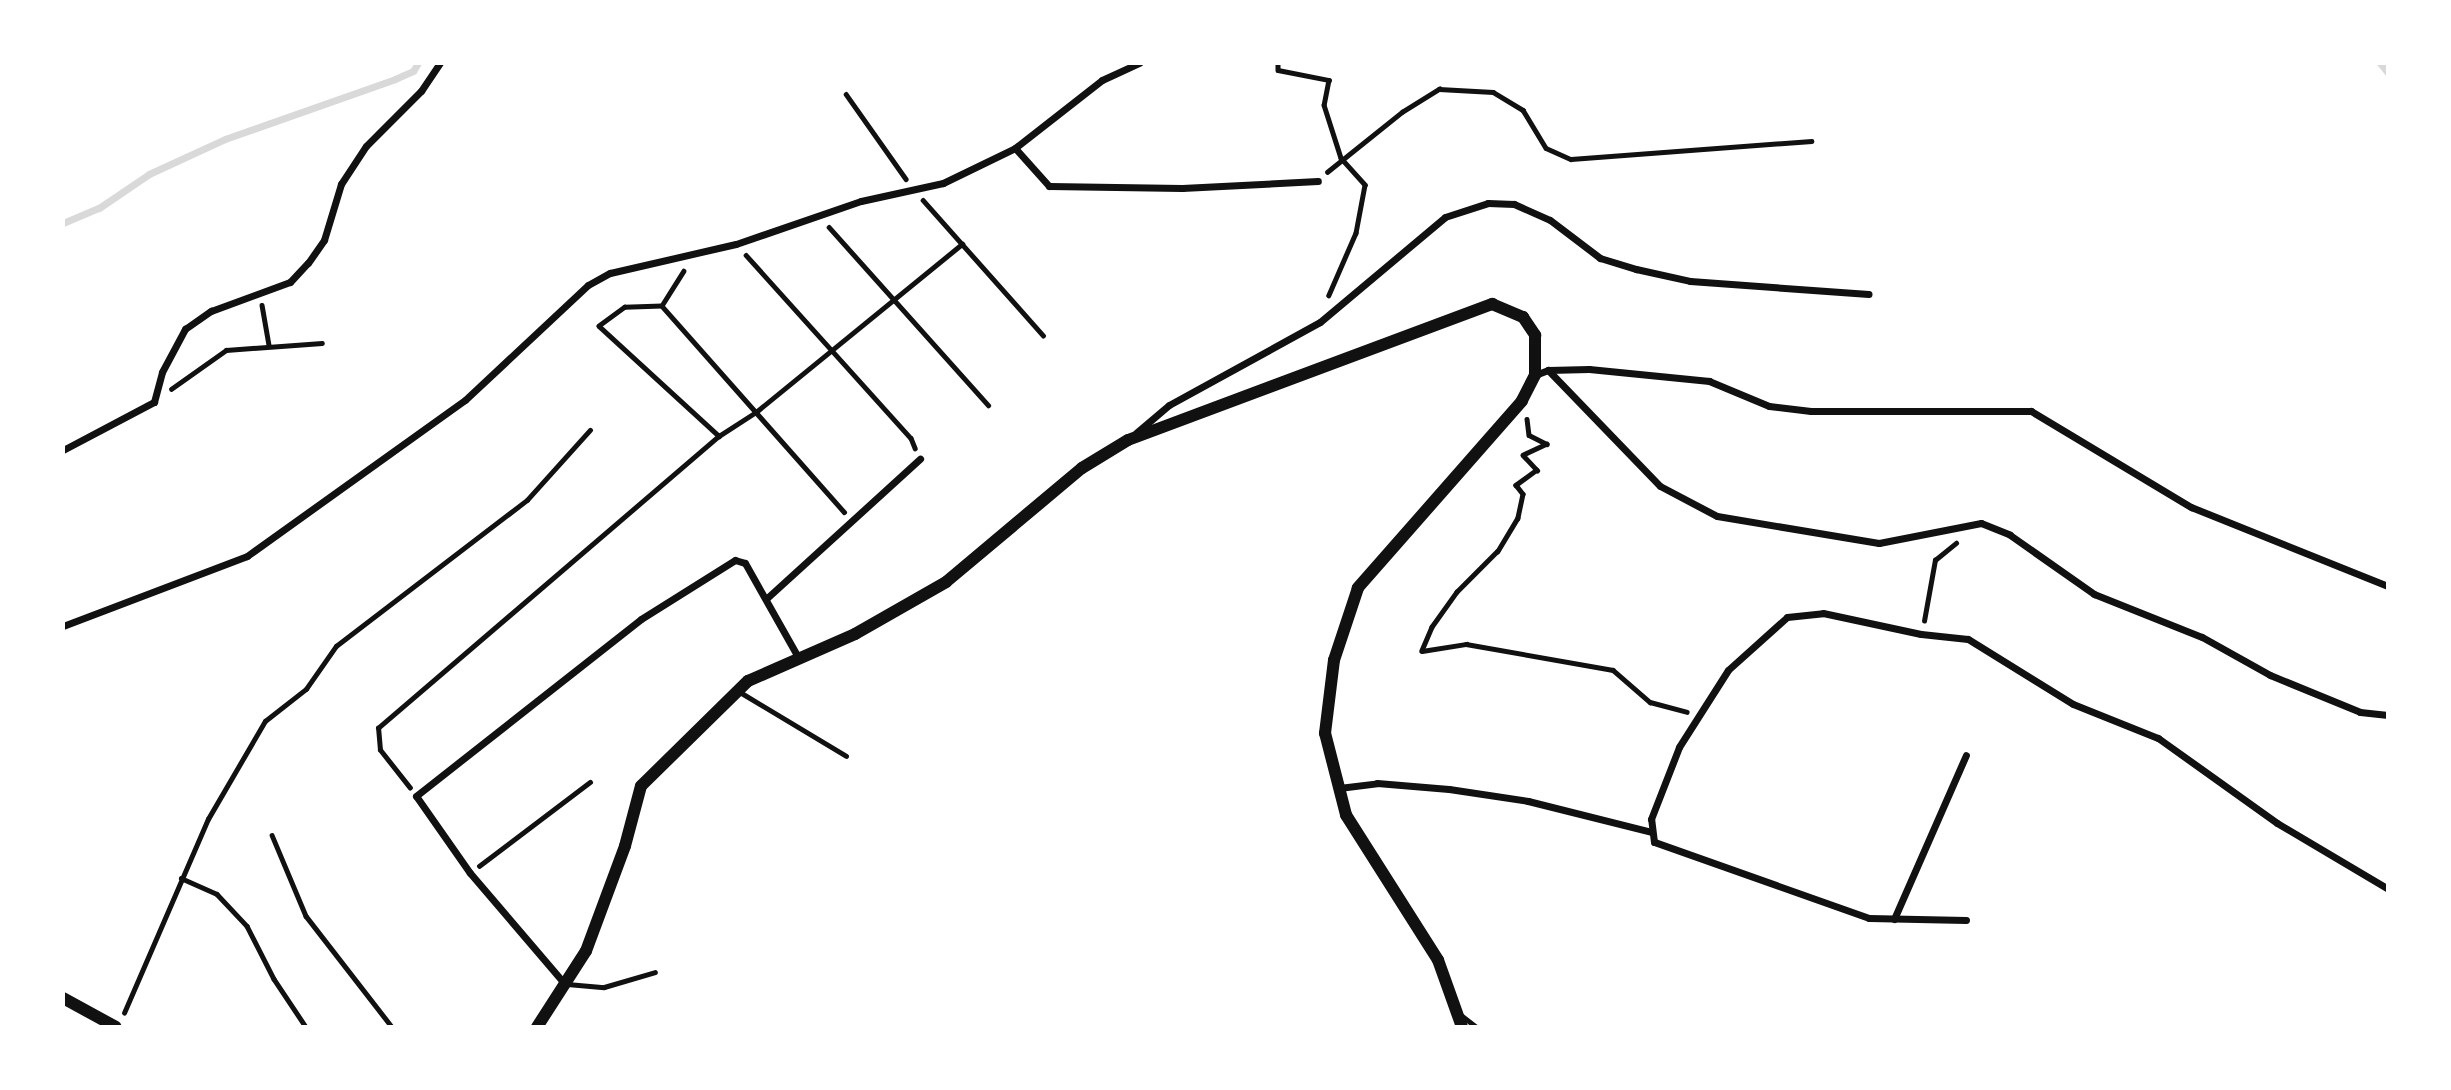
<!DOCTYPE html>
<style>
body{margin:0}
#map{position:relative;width:2451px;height:1090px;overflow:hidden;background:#fff;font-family:"Archivo Narrow",sans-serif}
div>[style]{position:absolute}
.stream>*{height:7px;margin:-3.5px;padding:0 3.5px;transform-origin:3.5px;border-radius:3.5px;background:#d9d9d9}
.path>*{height:4.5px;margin:-2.25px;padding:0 2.25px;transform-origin:2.25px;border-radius:2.25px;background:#111}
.service>*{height:5px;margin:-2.5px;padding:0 2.5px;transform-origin:2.5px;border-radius:2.5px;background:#111}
.minor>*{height:7px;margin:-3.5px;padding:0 3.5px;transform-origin:3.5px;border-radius:3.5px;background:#111}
.tertiary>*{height:12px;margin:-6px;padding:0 6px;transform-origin:6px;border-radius:6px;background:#111}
span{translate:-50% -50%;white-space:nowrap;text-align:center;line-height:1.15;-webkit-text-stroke:6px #fff;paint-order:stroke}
.frame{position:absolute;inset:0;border:65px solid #fff;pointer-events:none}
</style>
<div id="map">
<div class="stream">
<div style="left:2380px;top:63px;width:13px;rotate:51deg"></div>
<div style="left:63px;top:223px;width:39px;rotate:-23deg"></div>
<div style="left:99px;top:208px;width:60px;rotate:-34.2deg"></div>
<div style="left:149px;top:174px;width:84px;rotate:-24.7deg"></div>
<div style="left:225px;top:139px;width:180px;rotate:-19.4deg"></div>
<div style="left:395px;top:79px;width:20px;rotate:-24deg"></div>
<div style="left:413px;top:71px;width:9px;rotate:-58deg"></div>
</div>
<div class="path">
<div style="left:1278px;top:63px;width:7px;rotate:90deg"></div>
<div style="left:1278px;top:70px;width:52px;rotate:11.1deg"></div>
<div style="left:1329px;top:80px;width:25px;rotate:101deg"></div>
<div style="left:1324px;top:105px;width:56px;rotate:72.2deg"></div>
<div style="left:1341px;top:158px;width:36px;rotate:48deg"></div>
<div style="left:1365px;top:185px;width:49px;rotate:100.6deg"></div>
<div style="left:1356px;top:233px;width:68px;rotate:113.5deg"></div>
<div style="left:846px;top:94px;width:104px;rotate:54.8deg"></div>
<div style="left:1327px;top:172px;width:96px;rotate:-38.7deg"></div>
<div style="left:1402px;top:112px;width:44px;rotate:-31.9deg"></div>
<div style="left:1439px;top:89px;width:54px;rotate:3.2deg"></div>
<div style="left:1493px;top:92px;width:35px;rotate:31deg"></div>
<div style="left:1523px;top:110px;width:44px;rotate:58.8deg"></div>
<div style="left:1546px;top:148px;width:27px;rotate:24deg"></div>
<div style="left:1571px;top:159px;width:241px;rotate:-4.3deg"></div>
<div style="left:923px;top:200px;width:181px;rotate:48.4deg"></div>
<div style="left:829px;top:227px;width:239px;rotate:48.2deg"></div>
<div style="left:746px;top:255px;width:246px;rotate:48deg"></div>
<div style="left:911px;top:438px;width:11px;rotate:68deg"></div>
<div style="left:684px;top:271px;width:41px;rotate:122.2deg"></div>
<div style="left:662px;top:306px;width:275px;rotate:48.5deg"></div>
<div style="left:262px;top:305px;width:41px;rotate:80.1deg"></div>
<div style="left:662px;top:306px;width:37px;rotate:178deg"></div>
<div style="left:625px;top:307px;width:32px;rotate:144deg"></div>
<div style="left:599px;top:326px;width:163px;rotate:42.5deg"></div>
<div style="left:171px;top:389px;width:67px;rotate:-35.3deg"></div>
<div style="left:226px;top:350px;width:96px;rotate:-4.2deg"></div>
<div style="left:1527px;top:419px;width:16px;rotate:83deg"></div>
<div style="left:1529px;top:435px;width:20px;rotate:27deg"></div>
<div style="left:1547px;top:444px;width:26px;rotate:155deg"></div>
<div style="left:1523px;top:455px;width:21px;rotate:47deg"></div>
<div style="left:1537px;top:470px;width:26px;rotate:144deg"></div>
<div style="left:1516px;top:485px;width:11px;rotate:52deg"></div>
<div style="left:1523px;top:494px;width:25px;rotate:102deg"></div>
<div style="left:1518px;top:518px;width:39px;rotate:121deg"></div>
<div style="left:1498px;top:551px;width:58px;rotate:135deg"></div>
<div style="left:1457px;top:592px;width:43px;rotate:125.5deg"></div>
<div style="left:1432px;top:627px;width:26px;rotate:113deg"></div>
<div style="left:1422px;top:651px;width:45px;rotate:-9deg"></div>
<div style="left:1466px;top:644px;width:149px;rotate:10deg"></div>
<div style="left:1613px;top:670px;width:49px;rotate:40.9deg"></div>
<div style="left:1650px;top:702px;width:38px;rotate:15deg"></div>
<div style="left:1924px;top:621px;width:62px;rotate:-79.8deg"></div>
<div style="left:1935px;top:560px;width:27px;rotate:-39deg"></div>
<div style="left:410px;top:788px;width:48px;rotate:-128.3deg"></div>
<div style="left:380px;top:750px;width:22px;rotate:-95deg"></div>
<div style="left:378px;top:728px;width:449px;rotate:-40.6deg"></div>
<div style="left:719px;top:436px;width:44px;rotate:-33deg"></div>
<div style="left:756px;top:412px;width:266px;rotate:-39.2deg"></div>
<div style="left:272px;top:835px;width:88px;rotate:67.2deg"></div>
<div style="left:306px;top:916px;width:140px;rotate:52.2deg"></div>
<div style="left:479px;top:866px;width:139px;rotate:-37.1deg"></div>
<div style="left:181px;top:878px;width:39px;rotate:24deg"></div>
<div style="left:217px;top:894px;width:44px;rotate:46.8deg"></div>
<div style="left:247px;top:926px;width:59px;rotate:63deg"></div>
<div style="left:274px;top:979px;width:58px;rotate:56.3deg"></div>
<div style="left:124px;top:1013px;width:211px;rotate:-66.6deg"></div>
<div style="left:208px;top:819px;width:113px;rotate:-59.8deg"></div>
<div style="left:265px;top:721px;width:52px;rotate:-38deg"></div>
<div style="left:306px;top:689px;width:52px;rotate:-55.1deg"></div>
<div style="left:336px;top:646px;width:240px;rotate:-37.4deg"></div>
<div style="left:527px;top:500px;width:94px;rotate:-48deg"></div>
</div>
<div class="service">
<div style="left:738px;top:691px;width:126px;rotate:31deg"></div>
<div style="left:567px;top:984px;width:37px;rotate:5deg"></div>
<div style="left:604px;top:987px;width:53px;rotate:-16.4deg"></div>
<div style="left:1462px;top:1016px;width:18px;rotate:38deg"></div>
</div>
<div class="minor">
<div style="left:1015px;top:148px;width:51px;rotate:48.2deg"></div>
<div style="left:1049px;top:186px;width:133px;rotate:0.9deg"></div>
<div style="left:1182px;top:188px;width:136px;rotate:-2.9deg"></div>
<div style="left:1548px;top:370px;width:161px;rotate:46deg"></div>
<div style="left:1660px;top:486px;width:64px;rotate:27.8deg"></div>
<div style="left:1717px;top:516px;width:164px;rotate:9.5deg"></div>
<div style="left:1879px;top:543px;width:104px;rotate:-11.1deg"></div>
<div style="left:1981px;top:523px;width:31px;rotate:22deg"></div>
<div style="left:2010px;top:535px;width:103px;rotate:35.1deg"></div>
<div style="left:2094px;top:594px;width:116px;rotate:21.7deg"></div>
<div style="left:2202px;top:637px;width:78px;rotate:29.2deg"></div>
<div style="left:2270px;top:675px;width:97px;rotate:22.3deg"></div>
<div style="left:2360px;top:712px;width:28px;rotate:6deg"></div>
<div style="left:1535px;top:375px;width:14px;rotate:-21deg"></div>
<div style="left:1548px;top:370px;width:41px;rotate:-1.4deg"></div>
<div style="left:1589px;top:369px;width:121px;rotate:5.7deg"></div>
<div style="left:1709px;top:381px;width:65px;rotate:22.6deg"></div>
<div style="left:1769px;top:406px;width:42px;rotate:6.8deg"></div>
<div style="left:1811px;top:411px;width:220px"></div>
<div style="left:2031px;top:411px;width:187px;rotate:31deg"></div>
<div style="left:2191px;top:507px;width:212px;rotate:21.9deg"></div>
<div style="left:1136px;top:433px;width:43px;rotate:-40.3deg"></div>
<div style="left:1169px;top:405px;width:172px;rotate:-28.8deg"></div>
<div style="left:1320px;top:322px;width:163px;rotate:-40deg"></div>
<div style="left:1445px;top:217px;width:45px;rotate:-18deg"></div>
<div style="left:1488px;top:203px;width:26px;rotate:2deg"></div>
<div style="left:1514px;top:204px;width:39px;rotate:24deg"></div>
<div style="left:1550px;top:220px;width:63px;rotate:37.2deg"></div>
<div style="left:1600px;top:258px;width:38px;rotate:17deg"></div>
<div style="left:1636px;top:269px;width:55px;rotate:12.5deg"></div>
<div style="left:1690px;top:281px;width:179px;rotate:4.2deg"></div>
<div style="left:63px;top:450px;width:103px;rotate:-27.8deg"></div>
<div style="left:154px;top:402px;width:31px;rotate:-75deg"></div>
<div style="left:162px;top:372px;width:49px;rotate:-61.9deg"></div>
<div style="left:185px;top:329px;width:32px;rotate:-35deg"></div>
<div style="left:211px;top:311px;width:84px;rotate:-20.2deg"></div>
<div style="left:290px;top:282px;width:26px;rotate:-47deg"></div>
<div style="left:308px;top:263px;width:28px;rotate:-55deg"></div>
<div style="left:324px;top:240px;width:59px;rotate:-73.1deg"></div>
<div style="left:341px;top:184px;width:45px;rotate:-56.7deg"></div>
<div style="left:366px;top:146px;width:78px;rotate:-45deg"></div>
<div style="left:421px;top:91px;width:34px;rotate:-56deg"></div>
<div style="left:767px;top:598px;width:207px;rotate:-42.3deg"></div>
<div style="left:63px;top:626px;width:197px;rotate:-20.8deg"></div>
<div style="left:247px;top:556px;width:268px;rotate:-35.6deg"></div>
<div style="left:465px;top:400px;width:168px;rotate:-43.1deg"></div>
<div style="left:588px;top:285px;width:25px;rotate:-29deg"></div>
<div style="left:610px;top:273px;width:129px;rotate:-13deg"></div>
<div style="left:736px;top:244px;width:132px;rotate:-19deg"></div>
<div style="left:861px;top:201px;width:84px;rotate:-12.4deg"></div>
<div style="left:943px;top:183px;width:80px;rotate:-25.9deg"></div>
<div style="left:1015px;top:148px;width:110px;rotate:-38deg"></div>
<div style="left:1102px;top:80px;width:41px;rotate:-24.7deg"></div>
<div style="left:1339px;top:788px;width:38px;rotate:-7deg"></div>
<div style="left:1377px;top:783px;width:72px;rotate:4.8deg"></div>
<div style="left:1449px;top:789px;width:80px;rotate:8.6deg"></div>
<div style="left:1528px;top:801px;width:127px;rotate:14.1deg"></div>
<div style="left:1894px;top:919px;width:179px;rotate:-66.3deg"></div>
<div style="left:1966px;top:920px;width:97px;rotate:-178.8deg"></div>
<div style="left:1869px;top:918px;width:228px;rotate:-160.5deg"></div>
<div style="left:1654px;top:842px;width:23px;rotate:-97deg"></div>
<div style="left:1651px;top:819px;width:77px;rotate:-68.7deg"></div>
<div style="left:1679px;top:747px;width:91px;rotate:-57.5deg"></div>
<div style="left:1728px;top:670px;width:79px;rotate:-41.9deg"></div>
<div style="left:1787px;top:617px;width:36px;rotate:-6deg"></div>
<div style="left:1823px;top:613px;width:100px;rotate:12.1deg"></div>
<div style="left:1921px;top:634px;width:47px;rotate:6.1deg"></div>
<div style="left:1968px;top:639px;width:123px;rotate:31.8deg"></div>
<div style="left:2073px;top:704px;width:92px;rotate:21.8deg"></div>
<div style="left:2158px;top:738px;width:146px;rotate:35.5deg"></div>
<div style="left:2277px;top:823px;width:129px;rotate:30.7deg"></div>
<div style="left:564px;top:983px;width:145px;rotate:-130.5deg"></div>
<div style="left:470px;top:873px;width:94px;rotate:-125deg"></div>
<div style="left:416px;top:796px;width:286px;rotate:-38.2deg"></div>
<div style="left:641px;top:619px;width:111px;rotate:-32.1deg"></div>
<div style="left:735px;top:560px;width:10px;rotate:17deg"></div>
<div style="left:745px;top:563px;width:108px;rotate:60.6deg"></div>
</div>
<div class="tertiary">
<div style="left:63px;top:998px;width:60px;rotate:28.7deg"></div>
<div style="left:537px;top:1027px;width:90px;rotate:-57.2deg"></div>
<div style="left:586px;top:951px;width:112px;rotate:-69.6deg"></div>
<div style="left:625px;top:846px;width:62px;rotate:-75.1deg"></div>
<div style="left:641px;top:786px;width:150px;rotate:-44.5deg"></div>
<div style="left:748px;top:681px;width:117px;rotate:-23.7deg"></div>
<div style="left:855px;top:634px;width:105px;rotate:-29.7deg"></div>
<div style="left:946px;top:582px;width:177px;rotate:-40deg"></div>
<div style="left:1082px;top:468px;width:54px;rotate:-31.3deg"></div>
<div style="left:1128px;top:440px;width:389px;rotate:-20.5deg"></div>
<div style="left:1492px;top:304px;width:34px;rotate:23deg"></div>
<div style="left:1523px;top:317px;width:22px;rotate:56deg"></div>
<div style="left:1535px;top:335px;width:40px;rotate:90deg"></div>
<div style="left:1535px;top:375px;width:29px;rotate:117deg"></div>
<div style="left:1522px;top:401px;width:249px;rotate:131.3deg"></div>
<div style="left:1358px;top:588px;width:76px;rotate:108.4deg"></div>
<div style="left:1334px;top:660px;width:74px;rotate:97deg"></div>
<div style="left:1325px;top:733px;width:85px;rotate:75.6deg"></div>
<div style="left:1346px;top:815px;width:172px;rotate:57.6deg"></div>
<div style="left:1438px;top:960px;width:71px;rotate:70.3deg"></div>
</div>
<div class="frame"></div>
</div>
